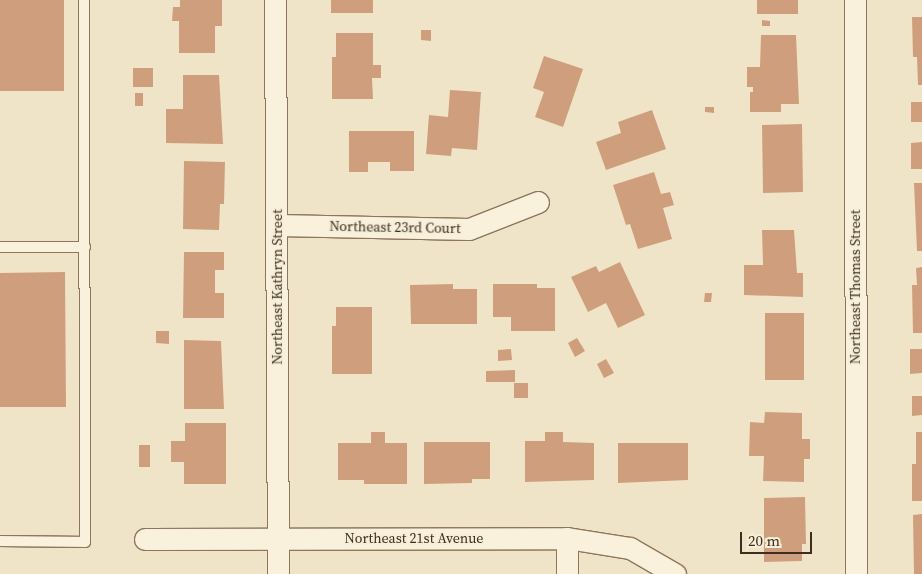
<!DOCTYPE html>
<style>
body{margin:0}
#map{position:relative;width:922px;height:574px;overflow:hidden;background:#f0e4c8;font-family:"Source Serif 4",serif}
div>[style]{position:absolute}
.building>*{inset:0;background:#cf9f7d}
.roads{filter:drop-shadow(1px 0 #8d765c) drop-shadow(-1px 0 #8d765c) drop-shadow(0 1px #8d765c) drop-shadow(0 -1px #8d765c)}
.service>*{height:10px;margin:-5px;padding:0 5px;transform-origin:5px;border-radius:5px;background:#faf1dc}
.minor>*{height:21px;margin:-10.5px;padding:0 10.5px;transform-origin:10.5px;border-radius:10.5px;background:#faf1dc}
span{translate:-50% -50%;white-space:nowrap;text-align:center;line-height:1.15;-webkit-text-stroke:4px #f7eed8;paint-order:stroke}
.street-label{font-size:14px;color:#3d2e20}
.scale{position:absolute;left:740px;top:532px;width:72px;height:22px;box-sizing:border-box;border:2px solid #3d2e20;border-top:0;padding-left:6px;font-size:15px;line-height:18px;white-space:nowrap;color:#3d2e20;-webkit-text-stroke:4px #f7eed8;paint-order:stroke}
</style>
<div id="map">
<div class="building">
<div style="clip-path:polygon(0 0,64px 0,64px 91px,0 91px)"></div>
<div style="clip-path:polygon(180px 0,222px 0,222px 26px,215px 26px,215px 53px,179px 53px,179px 21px,172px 21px,173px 7px,180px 7px)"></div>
<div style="clip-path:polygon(331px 0,373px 0,373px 13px,331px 13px)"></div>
<div style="clip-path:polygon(757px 0,798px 0,798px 14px,757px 14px)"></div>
<div style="clip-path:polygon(912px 17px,922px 17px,922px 85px,918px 85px,917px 57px,913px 57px)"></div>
<div style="clip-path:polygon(762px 20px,770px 21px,770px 26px,762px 26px)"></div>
<div style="clip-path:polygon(421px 30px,431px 30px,431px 41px,421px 40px)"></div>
<div style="clip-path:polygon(336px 33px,373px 33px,373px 65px,381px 65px,381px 78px,372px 78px,373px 99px,332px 99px,332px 57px,336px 57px)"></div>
<div style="clip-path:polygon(761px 35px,796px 35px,799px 104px,781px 104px,781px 112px,750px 112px,750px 92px,753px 92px,753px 87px,747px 87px,747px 67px,760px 67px)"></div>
<div style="clip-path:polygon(544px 56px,583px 69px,563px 127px,535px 117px,544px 92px,533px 88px)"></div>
<div style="clip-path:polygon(133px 68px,153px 68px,153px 87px,133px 87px)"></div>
<div style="clip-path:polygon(183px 75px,219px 75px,223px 144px,166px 143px,166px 109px,183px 109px)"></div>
<div style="clip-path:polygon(450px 90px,481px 92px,477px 150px,452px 148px,451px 156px,426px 154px,429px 115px,448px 117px)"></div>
<div style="clip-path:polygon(135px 93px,143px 93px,143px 106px,135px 106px)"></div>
<div style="clip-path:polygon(911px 102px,922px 102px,922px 122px,911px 122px)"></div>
<div style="clip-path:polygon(705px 107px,714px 107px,714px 113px,705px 112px)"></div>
<div style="clip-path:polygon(652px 110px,666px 149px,606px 170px,596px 142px,621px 133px,618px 122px)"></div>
<div style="clip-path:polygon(802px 124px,803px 192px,763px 193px,762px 125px)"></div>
<div style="clip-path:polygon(349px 131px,414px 131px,414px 171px,390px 171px,390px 162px,368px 162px,368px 172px,349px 172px)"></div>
<div style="clip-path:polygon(922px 142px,922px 169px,911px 169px,911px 143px)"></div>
<div style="clip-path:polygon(184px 161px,225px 162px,224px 204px,220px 204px,219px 230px,183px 229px)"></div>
<div style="clip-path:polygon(654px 172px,661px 194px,670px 192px,674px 205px,663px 208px,672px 239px,638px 249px,630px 224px,626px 225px,613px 185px)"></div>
<div style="clip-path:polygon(914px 183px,922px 183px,922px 251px,917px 251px)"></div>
<div style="clip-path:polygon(762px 230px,794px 230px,797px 273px,803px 273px,803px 297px,744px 295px,744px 265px,763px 265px)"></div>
<div style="clip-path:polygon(184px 252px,224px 252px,224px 270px,215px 270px,215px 293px,224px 293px,224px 318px,183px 318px)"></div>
<div style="clip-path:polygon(620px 262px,645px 315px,618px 328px,606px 303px,588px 312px,571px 277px,596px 266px,599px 272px)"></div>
<div style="clip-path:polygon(922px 267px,922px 333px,913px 333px,912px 285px,917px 285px,916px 268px)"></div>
<div style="clip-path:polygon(65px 272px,66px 407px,0 407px,0 273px)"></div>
<div style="clip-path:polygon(453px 284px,453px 289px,477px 289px,477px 324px,411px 324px,410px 285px)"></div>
<div style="clip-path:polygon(493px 284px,537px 284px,537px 288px,555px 288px,555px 331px,511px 331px,511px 317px,493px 317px)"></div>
<div style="clip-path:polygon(705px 293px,712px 293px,711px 302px,704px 302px)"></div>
<div style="clip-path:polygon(336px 307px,372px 307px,372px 374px,332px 374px,332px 326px,336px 326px)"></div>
<div style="clip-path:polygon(765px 313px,804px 313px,804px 380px,765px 380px)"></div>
<div style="clip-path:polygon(156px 331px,169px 331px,169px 344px,156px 343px)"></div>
<div style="clip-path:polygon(577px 338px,585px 351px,575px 357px,568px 343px)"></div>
<div style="clip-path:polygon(184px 340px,221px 341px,224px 409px,184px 409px)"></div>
<div style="clip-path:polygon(511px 349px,512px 360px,498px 361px,498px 350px)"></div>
<div style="clip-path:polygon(910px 349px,922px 349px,922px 373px,910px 374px)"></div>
<div style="clip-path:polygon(606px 359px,614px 373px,604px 378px,597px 364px)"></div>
<div style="clip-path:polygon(515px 370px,515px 382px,486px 382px,486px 371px)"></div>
<div style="clip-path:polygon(514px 383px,528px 383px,528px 398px,514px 398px)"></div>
<div style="clip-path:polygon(912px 396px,922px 396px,922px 415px,912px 416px)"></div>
<div style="clip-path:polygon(765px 412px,802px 413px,802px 439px,810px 439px,810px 459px,804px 459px,804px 482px,763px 481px,764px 456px,749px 456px,750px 422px,764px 423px)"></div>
<div style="clip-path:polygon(185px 423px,226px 423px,226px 484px,184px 484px,184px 462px,171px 462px,171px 441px,185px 441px)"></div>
<div style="clip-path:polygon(371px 432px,385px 432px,385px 443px,407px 443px,407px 484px,364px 484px,364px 480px,338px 480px,338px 443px,371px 443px)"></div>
<div style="clip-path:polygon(545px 432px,563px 432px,563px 442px,594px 443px,594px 480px,525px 482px,525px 441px,545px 441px)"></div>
<div style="clip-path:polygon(916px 432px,922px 432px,922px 501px,912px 501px,912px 464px,916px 464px)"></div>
<div style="clip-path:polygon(424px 442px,490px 442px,490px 479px,472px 479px,472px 483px,424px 484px)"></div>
<div style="clip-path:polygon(618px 443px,688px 443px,688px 480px,618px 483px)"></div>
<div style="clip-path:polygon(139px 445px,150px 445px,150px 467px,139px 467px)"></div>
<div style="clip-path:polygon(805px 497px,806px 544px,802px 544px,802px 561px,764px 562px,764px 498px)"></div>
<div style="clip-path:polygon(922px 514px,922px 574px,914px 574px,913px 515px)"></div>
</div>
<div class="roads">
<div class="service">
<div style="left:0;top:247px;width:85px"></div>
<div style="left:0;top:541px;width:85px;rotate:0.7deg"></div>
<div style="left:85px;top:542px;width:542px;rotate:-90.11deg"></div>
</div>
<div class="minor">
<div style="left:275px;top:0;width:574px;rotate:89.7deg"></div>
<div style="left:855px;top:0;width:574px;rotate:89.9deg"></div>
<div style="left:277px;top:225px;width:192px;rotate:1.2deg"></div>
<div style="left:469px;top:229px;width:74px;rotate:-21.4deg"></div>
<div style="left:567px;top:538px;width:36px;rotate:90deg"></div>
<div style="left:145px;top:539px;width:422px;rotate:-0.1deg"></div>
<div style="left:567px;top:538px;width:64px;rotate:9deg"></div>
<div style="left:630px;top:548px;width:52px;rotate:30deg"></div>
</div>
</div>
<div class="street-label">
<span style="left:395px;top:227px;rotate:1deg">Northeast 23rd Court</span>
<span style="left:277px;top:287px;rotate:-90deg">Northeast Kathryn Street</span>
<span style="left:855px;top:287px;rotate:-90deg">Northeast Thomas Street</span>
<span style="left:414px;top:538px">Northeast 21st Avenue</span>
</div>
<div class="scale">20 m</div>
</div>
